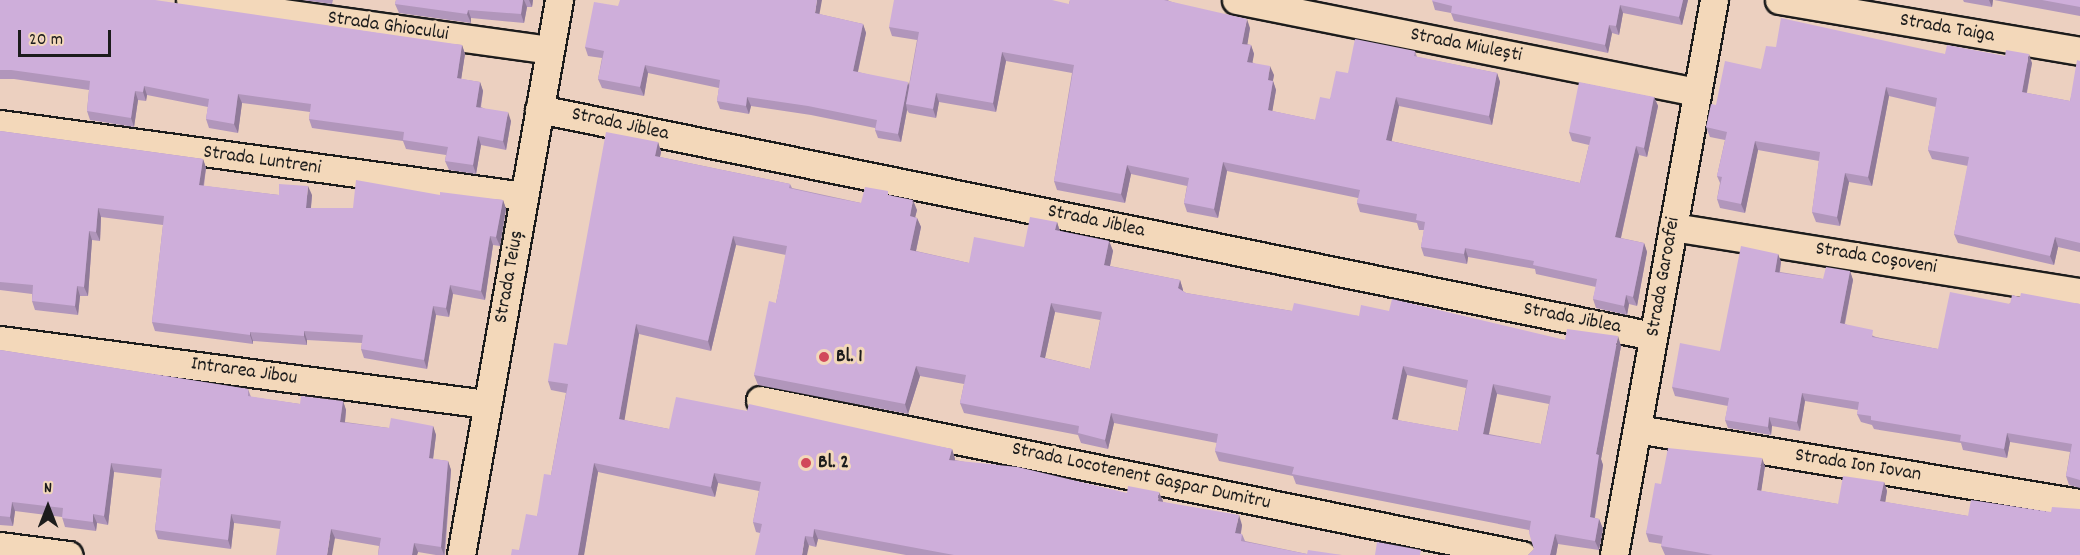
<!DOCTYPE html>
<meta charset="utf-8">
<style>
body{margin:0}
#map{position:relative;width:2080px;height:555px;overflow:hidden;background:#ecd0c0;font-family:Dekko,sans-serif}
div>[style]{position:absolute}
.roads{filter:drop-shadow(2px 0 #1c1c1c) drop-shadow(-2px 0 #1c1c1c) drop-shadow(0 2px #1c1c1c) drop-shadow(0 -2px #1c1c1c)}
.minor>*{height:27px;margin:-13.5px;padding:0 13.5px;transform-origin:13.5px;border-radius:13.5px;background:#f3d8ba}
.wall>*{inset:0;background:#b196bb}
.shaded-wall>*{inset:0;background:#907a99}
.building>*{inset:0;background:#ceaeda}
.dots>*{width:16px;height:16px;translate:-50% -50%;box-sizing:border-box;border:3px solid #f3d8ba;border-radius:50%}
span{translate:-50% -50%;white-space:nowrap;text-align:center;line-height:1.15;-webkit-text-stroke:6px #f3d8ba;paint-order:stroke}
.street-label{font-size:20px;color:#1c1c1c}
.poi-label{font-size:20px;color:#1c1c1c;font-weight:700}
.left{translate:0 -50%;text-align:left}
.north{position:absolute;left:18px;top:477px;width:60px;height:60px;-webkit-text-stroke:4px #f3d8ba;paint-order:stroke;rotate:0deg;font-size:16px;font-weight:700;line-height:24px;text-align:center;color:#1c1c1c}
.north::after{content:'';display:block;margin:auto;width:21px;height:27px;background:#1c1c1c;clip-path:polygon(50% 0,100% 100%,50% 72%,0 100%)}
.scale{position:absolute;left:18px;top:30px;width:93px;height:27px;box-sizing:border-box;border:3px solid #1c1c1c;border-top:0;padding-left:8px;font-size:18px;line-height:21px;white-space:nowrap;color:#1c1c1c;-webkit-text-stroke:4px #f3d8ba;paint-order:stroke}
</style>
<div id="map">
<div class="roads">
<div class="minor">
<div style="left:190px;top:0;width:363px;rotate:7.9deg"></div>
<div style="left:1236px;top:0;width:470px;rotate:11.3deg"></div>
<div style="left:1779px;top:0;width:305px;rotate:9.6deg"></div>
<div style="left:539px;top:109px;width:1137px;rotate:11.52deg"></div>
<div style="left:0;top:124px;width:529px;rotate:7.82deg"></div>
<div style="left:1673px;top:227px;width:412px;rotate:9.1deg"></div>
<div style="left:0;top:340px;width:491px;rotate:7.5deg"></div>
<div style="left:760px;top:400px;width:778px;rotate:11.5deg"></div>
<div style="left:1637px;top:429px;width:449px;rotate:9.5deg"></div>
<div style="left:0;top:546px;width:69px;rotate:7.5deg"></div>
<div style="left:461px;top:555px;width:564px;rotate:-79.99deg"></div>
<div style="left:1614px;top:555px;width:564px;rotate:-79.79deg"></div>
</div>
</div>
<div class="wall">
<div style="clip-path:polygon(0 0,462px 45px,465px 54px,461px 79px,480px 82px,483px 91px,481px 107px,511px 121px,506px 150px,481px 145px,476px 174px,449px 170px,445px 161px,446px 155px,406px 149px,403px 141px,312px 128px,309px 119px,310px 112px,242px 103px,238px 133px,209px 128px,206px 119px,208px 107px,147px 95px,146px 101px,138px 100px,134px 127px,90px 120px,87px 111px,89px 90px,14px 79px,0 79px)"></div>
<div style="clip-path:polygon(302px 0,333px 0,332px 4px)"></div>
<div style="clip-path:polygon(396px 0,533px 0,532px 7px,527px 7px,524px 23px,471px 18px,471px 23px,399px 13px,395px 4px)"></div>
<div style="clip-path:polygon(1070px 0,1168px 0,1169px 1px,1250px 28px,1247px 44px,1251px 45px,1254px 54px,1252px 62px,1274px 75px,1273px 81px,1276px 90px,1272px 111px,1315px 120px,1348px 73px,1415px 51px,1417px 57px,1497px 73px,1500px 82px,1492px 125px,1399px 106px,1391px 141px,1580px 183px,1589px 145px,1572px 141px,1569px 132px,1654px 97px,1658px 106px,1647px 157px,1639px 155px,1621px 238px,1644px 243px,1647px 252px,1637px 306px,1629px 304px,1627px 315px,1596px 308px,1593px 299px,1596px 287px,1536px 274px,1535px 269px,1468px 257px,1467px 264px,1424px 256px,1421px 247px,1424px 230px,1419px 230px,1417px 223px,1360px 212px,1357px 203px,1358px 198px,1227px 171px,1218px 218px,1187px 212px,1184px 203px,1187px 186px,1131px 174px,1125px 203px,1057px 190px,1054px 181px,1072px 73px,1006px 61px,996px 112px,939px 102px,936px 118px,909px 113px,907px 110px,901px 142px,878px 138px,875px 130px,875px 128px,811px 115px,751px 106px,749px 114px,720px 109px,717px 101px,719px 88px,648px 73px,644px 96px,602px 88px,598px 79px,602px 58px,588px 56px,585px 47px,618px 6px,819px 14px,863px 24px,866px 33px,858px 72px,909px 85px,917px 40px,892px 36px,889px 27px,1069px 4px)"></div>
<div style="clip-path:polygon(1432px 0,1688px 0,1682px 25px,1623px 13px,1619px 35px,1612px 33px,1608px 53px,1454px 21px,1451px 13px,1435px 10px)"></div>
<div style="clip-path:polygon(1963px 0,1993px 0,1992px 7px,1964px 2px)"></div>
<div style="clip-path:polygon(1994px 0,2080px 0,2080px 16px)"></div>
<div style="clip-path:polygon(1776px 47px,1945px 54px,2032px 63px,2027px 93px,2070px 101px,2080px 61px,2080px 252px,2058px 247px,2054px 265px,1958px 243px,1954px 234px,1968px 166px,1932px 159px,1928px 150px,1936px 107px,1889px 96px,1872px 186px,1849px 182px,1840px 226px,1816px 222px,1812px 212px,1819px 161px,1758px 150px,1745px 213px,1720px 208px,1717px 199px,1720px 183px,1717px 176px,1725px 140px,1710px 137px,1706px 127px,1716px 105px,1761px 69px)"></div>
<div style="clip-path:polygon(0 131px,203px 159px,206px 168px,204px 186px,279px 195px,312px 195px,311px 208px,353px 208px,440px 195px,503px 200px,506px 209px,500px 246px,493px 245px,485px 300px,453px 294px,449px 317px,436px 315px,427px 369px,364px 358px,361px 349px,362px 343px,307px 340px,307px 345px,253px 341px,253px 344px,155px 331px,152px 322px,163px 225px,101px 217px,100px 241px,92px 240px,88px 296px,80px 296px,78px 315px,35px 310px,32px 301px,32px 294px,0 290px)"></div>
<div style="clip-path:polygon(evenodd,658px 142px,661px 152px,660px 157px,790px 184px,792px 188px,861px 203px,890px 195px,917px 210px,915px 217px,917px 218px,921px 227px,916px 251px,969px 263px,1024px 247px,1057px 222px,1060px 231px,1109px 241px,1113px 251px,1110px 266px,1180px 280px,1183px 290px,1183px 291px,1186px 293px,1292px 311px,1359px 316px,1389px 311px,1565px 340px,1621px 346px,1601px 459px,1603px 465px,1595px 518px,1599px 519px,1603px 529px,1599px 550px,1558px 544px,1556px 555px,1528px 555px,1534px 549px,1529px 530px,1296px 484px,1293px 476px,1219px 461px,1215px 451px,1217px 443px,1114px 423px,1108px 449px,1081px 443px,1078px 435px,964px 413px,960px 403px,964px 384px,920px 376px,908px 414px,758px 385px,754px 375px,776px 303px,786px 255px,736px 245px,711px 351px,639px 334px,624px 420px,669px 429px,747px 411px,952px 449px,955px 459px,955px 460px,1163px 502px,1242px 525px,1241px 534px,1242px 534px,1245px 541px,1307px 554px,1342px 555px,906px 555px,818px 539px,816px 547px,756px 532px,753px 522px,759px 491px,718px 483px,715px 497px,598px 472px,584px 555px,511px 555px,519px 550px,537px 516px,551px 475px,566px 393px,551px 390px,548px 381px,567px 345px,658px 142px,1055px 312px,1100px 320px,1090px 369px,1045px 358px,1055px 312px,658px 142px,1407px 375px,1466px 388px,1458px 431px,1397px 420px,1407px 375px,658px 142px,1497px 394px,1549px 404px,1541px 444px,1489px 434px,1497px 394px)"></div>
<div style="clip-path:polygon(1778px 254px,1781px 262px,1780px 272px,1823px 279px,1850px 271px,1853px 280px,1845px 324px,1876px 337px,1938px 349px,2020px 297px,2080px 304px,2080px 488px,2069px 485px,2066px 476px,2070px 452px,2010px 442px,2007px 458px,1963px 450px,1961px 443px,1874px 429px,1872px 425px,1861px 422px,1857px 414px,1858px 410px,1805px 401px,1800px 431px,1772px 426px,1771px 435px,1728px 428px,1725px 420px,1728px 406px,1675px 396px,1672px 387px,1720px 351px)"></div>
<div style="clip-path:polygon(0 350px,248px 389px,251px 397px,300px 404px,343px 401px,346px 410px,345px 422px,389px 428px,433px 426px,436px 435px,433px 459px,448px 461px,451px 470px,445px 555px,436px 555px,418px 552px,417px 555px,378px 555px,379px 546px,280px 529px,234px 523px,231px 549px,158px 539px,155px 530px,161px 478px,114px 472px,108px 525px,97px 523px,96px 531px,65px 527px,62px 517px,15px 511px,13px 526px,0 525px)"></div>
<div style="clip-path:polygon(1765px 466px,1761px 491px,1838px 504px,1884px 482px,1887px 491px,1885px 502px,1968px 516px,2051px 512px,2080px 555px,1665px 555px,1661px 546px,1662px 544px,1649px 542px,1646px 533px,1661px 484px)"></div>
</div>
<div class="shaded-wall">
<div style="clip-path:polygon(523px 0,524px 0,527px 7px,524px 23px,521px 14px)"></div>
<div style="clip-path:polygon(529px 0,533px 0,532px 7px)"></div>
<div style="clip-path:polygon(817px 0,822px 0,818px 22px,815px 13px)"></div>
<div style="clip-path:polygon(1683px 0,1688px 0,1682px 25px,1679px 17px)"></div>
<div style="clip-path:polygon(1989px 0,1993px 0,1992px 7px)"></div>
<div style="clip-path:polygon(1620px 5px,1623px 13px,1619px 35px,1616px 26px)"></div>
<div style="clip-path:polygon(468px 10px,471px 18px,471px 23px,467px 14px)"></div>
<div style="clip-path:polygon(1247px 19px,1250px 28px,1246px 53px,1242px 44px)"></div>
<div style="clip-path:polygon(863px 24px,866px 33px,856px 80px,853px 71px)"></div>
<div style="clip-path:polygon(1609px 25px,1612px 33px,1608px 53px,1605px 45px)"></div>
<div style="clip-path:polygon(462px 45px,465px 54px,460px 87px,457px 78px)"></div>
<div style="clip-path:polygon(1251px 45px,1254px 54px,1251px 71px,1247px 62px)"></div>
<div style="clip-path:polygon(1002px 52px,1006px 61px,996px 112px,993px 103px)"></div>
<div style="clip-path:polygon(2029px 54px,2032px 63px,2025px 101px,2022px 92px)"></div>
<div style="clip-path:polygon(645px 65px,648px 73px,644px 96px,640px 87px)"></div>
<div style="clip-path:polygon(1270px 66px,1274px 75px,1271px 89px,1268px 80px)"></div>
<div style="clip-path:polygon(1497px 73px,1500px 82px,1492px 125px,1489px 116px)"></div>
<div style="clip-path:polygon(1273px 81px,1276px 90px,1271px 119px,1268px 110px)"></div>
<div style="clip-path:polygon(480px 82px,483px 91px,479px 116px,476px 107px)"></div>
<div style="clip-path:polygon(908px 82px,911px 91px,906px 104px,907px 110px,901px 142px,898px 134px)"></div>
<div style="clip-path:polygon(144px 86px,147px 95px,146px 101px,143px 92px)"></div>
<div style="clip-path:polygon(1886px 87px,1889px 96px,1872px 186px,1868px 177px)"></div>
<div style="clip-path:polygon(135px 91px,138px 100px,134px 127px,131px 118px)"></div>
<div style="clip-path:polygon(936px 93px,939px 102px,936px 118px,933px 109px)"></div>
<div style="clip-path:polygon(238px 94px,242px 103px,238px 133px,234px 124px)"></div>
<div style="clip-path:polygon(747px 97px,751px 106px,749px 114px,746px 106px)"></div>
<div style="clip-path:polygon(1396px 97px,1399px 106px,1390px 149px,1386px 140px)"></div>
<div style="clip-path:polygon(1654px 97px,1658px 106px,1647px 157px,1644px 148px)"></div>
<div style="clip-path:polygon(508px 112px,511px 121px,506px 150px,503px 141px)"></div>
<div style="clip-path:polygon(478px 136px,481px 145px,476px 174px,473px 165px)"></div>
<div style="clip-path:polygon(1755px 141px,1758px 150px,1745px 213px,1741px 204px)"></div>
<div style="clip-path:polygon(658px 142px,661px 152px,658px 166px,655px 156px)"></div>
<div style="clip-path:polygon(1636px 146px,1639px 155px,1619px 246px,1615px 237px)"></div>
<div style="clip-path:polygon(203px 159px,206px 168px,202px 194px,199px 185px)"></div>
<div style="clip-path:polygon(1223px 162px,1227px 171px,1218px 218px,1214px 209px)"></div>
<div style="clip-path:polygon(1127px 165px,1131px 174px,1125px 203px,1121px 194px)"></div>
<div style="clip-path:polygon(1845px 173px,1849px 182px,1840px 226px,1837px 217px)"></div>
<div style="clip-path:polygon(308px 186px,312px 195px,310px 217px,306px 208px)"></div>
<div style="clip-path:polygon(503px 200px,506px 209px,500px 246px,496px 237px)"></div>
<div style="clip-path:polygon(913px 200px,917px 210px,913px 226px,910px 216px)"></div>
<div style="clip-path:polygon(98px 208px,101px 217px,100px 241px,96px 232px)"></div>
<div style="clip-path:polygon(917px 218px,921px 227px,914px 260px,910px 250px)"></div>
<div style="clip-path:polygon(1057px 222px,1060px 232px,1055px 230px)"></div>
<div style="clip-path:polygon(89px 231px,92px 240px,88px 296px,84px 287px)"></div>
<div style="clip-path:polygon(490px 236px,493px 245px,485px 300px,481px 291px)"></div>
<div style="clip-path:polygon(733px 236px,736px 245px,711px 351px,708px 341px)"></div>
<div style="clip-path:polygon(2055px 237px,2058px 247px,2054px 265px,2050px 256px)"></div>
<div style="clip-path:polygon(1109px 241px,1113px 251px,1108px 275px,1104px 265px)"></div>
<div style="clip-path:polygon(1644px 243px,1647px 252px,1637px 306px,1633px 297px)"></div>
<div style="clip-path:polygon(1465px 248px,1468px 257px,1467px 264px,1464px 254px)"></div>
<div style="clip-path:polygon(1778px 254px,1781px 262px,1778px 280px,1775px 272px)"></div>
<div style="clip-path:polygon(1850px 271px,1853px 280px,1843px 331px,1840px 323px)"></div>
<div style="clip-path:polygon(1180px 280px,1183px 290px,1182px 298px,1178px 288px)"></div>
<div style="clip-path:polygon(450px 285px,453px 294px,449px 317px,446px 308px)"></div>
<div style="clip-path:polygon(77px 286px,80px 296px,78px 315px,75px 306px)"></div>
<div style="clip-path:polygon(1626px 295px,1629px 304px,1627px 315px,1624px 306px)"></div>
<div style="clip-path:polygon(1051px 303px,1055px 312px,1043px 367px,1040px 357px)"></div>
<div style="clip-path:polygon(433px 306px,436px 315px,427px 369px,424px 360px)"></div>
<div style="clip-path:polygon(636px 324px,639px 334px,623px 429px,619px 419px)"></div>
<div style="clip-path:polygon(304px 331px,307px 340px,307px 345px,304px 336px)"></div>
<div style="clip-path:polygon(250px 332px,253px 341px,253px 344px,250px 335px)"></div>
<div style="clip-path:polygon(1618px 336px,1621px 346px,1601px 459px,1603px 465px,1593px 527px,1590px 517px,1596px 454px)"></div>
<div style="clip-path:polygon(916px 366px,920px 376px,908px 414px,905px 404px)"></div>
<div style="clip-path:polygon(1403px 366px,1407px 375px,1396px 429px,1392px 419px)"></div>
<div style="clip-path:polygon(1493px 384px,1497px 394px,1487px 443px,1483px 434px)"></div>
<div style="clip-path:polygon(1802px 393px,1805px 401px,1800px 431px,1797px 422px)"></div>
<div style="clip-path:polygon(343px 401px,346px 410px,344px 431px,340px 422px)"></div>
<div style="clip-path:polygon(1111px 413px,1114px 423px,1108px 449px,1105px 440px)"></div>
<div style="clip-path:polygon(1769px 417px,1772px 426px,1771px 435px,1768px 427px)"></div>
<div style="clip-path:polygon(433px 426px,436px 435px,432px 467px,429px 458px)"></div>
<div style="clip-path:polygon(2007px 433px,2010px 442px,2007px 458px,2004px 449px)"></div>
<div style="clip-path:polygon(952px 449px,955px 459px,953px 469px,949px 460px)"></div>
<div style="clip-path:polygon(1762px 458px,1765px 466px,1760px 499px,1757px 490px)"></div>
<div style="clip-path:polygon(448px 461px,451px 470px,444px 555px,441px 547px)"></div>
<div style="clip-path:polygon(111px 463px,114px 472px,108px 525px,104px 516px)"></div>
<div style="clip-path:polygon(594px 463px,598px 472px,584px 555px,578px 555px)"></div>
<div style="clip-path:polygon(714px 473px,718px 483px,715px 497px,711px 487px)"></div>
<div style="clip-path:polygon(1884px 482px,1887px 491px,1884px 510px,1880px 501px)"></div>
<div style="clip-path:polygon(1159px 492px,1163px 501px,1161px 511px,1158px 501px)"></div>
<div style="clip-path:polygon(12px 502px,15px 511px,13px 526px,10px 517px)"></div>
<div style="clip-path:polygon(93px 514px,97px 523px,96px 531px,93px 522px)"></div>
<div style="clip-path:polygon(231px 514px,234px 523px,231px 549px,228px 540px)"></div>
<div style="clip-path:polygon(1239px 515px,1242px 525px,1239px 543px,1235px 533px)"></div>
<div style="clip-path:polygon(1599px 519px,1603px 529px,1599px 550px,1595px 541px)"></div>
<div style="clip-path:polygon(331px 529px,335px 538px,332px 555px,327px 555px)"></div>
<div style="clip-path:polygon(814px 529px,818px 539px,816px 547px,813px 537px)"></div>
<div style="clip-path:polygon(1555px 534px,1558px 544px,1556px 555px,1550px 555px)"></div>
<div style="clip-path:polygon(805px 536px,809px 546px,807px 555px,802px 555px)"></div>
<div style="clip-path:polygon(414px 543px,418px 552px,417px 555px,412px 555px)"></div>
</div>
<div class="building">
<div style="clip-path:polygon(0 0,155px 0,462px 45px,457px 78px,480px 82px,476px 107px,508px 112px,503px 141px,478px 136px,473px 165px,445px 161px,448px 147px,403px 140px,404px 132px,309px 119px,311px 104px,238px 94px,234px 124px,206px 119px,209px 99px,144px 86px,143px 92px,135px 91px,131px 118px,87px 111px,90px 81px,11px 70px,0 70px)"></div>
<div style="clip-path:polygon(396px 0,523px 0,521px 14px,468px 10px,467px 14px,395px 4px)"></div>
<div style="clip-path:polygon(620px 0,817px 0,815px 13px,863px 24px,853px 71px,908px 82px,898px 134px,875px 130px,877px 120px,808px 106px,747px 97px,746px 106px,717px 101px,720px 80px,645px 65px,640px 87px,598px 79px,604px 51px,585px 47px,594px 2px,618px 6px)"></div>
<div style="clip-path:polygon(894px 0,1052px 0,1069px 4px,1070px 0,1164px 0,1247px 19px,1242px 44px,1251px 45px,1247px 62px,1270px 66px,1268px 80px,1273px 81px,1268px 110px,1315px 120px,1320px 97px,1330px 99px,1336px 71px,1348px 73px,1355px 39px,1415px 51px,1414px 56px,1497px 73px,1489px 116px,1396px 97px,1386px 140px,1580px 183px,1591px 137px,1569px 132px,1579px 82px,1654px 97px,1644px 148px,1636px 146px,1615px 237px,1644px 243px,1633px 297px,1626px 295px,1624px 306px,1593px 299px,1597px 279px,1533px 265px,1534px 261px,1465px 248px,1464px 254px,1421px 247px,1425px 222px,1416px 220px,1417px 214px,1357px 203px,1360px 190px,1223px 162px,1214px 209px,1184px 203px,1189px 178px,1127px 165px,1121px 194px,1054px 181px,1074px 65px,1002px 52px,993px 103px,936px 93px,933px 109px,906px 104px,919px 32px,889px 27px)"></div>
<div style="clip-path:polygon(1432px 0,1683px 0,1679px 17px,1620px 5px,1616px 26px,1609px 25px,1605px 45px,1451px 13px,1452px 6px,1432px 1px)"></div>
<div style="clip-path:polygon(2042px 0,2080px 0,2080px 7px)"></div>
<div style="clip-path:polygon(1781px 18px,1945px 54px,1947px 45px,2005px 56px,2006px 50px,2029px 54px,2022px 92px,2070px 101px,2077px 60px,2080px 61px,2080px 243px,2055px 237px,2050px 256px,1954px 234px,1969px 157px,1928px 150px,1937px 98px,1886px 87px,1868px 177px,1845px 173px,1837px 217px,1812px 212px,1820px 152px,1755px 141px,1741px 204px,1717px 199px,1722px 177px,1717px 176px,1727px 132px,1706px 127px,1711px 104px,1716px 105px,1725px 61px,1761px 69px,1766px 46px,1776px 47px)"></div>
<div style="clip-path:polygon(0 131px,203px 159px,199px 185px,279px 195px,279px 184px,308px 186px,306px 208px,353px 208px,356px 180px,440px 195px,440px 192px,503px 200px,496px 237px,490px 236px,481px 291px,450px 285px,446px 308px,433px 306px,424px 360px,361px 349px,363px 335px,304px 331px,304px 336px,250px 332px,250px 335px,152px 322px,164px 216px,98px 208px,96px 232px,89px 231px,84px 287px,77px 286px,75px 306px,32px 301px,33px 285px,0 282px)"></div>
<div style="clip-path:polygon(evenodd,606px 132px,658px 142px,655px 156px,790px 184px,789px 188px,825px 196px,861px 203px,865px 187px,888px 191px,888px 195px,913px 200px,910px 216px,917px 218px,910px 250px,969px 263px,974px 237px,1024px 247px,1030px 217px,1057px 222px,1055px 230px,1109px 241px,1104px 265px,1180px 280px,1178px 288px,1186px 293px,1292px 311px,1294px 303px,1359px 316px,1361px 305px,1389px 311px,1392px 299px,1565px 340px,1567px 329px,1618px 336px,1596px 454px,1599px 455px,1590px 517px,1599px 519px,1595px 541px,1555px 534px,1550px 555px,1528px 555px,1534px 549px,1529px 533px,1531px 521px,1292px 474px,1294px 467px,1215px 451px,1218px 434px,1111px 413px,1105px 440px,1078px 433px,1079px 426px,960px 403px,966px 375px,916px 366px,905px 404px,754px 375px,769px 301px,776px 303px,787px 246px,733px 236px,708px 341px,636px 324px,619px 419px,669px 429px,676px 397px,747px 411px,749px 404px,952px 449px,949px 460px,1018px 467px,1127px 493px,1128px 486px,1159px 492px,1158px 501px,1239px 515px,1235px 533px,1242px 534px,1241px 541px,1307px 554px,1308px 550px,1342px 555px,954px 555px,814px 529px,813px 537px,805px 536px,802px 555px,755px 555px,762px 524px,753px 522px,761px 482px,714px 473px,711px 487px,594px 463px,578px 555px,511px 555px,512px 549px,519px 550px,526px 514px,537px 516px,544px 474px,551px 475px,568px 384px,548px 381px,554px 343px,567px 345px,606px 132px,1051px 303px,1102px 312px,1090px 369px,1040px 357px,1051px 303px,606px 132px,1403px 366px,1468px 380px,1458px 431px,1392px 419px,1403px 366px,606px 132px,1493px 384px,1551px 396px,1541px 444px,1483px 434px,1493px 384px)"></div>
<div style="clip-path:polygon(1741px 246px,1778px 254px,1775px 272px,1823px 279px,1826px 267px,1850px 271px,1840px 323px,1873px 330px,1872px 337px,1938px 349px,1950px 292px,2010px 304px,2012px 295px,2020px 297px,2021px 293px,2080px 304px,2080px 480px,2066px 476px,2072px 444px,2007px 433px,2004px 449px,1960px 441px,1961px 435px,1871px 420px,1871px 416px,1857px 414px,1859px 402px,1802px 393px,1797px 422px,1769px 417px,1768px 427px,1725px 420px,1729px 398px,1672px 387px,1680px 343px,1720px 351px)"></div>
<div style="clip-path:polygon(0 350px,248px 389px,248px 396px,300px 404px,301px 396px,343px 401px,340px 422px,389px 428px,391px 418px,433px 426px,429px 458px,448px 461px,441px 547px,414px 543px,412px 555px,378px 555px,381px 538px,331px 529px,327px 555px,276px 555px,281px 521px,231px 514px,228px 540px,155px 530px,162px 469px,111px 463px,104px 516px,93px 514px,93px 522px,62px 518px,63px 508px,12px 502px,10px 517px,0 516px)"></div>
<div style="clip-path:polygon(1668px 448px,1762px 458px,1757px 490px,1838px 504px,1843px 476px,1884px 482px,1880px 501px,1968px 516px,1971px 500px,2051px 512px,2052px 507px,2080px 509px,2080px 555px,1713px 555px,1661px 546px,1663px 536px,1646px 533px,1655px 483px,1661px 484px)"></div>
<div style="clip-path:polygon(1377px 542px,1421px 550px,1420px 555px,1375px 555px)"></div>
</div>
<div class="dots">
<div style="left:824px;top:357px;background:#d1495b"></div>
<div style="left:806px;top:463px;background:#d1495b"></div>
</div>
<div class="street-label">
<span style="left:388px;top:27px;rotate:8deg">Strada Ghiocului</span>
<span style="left:1947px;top:29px;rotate:10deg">Strada Taiga</span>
<span style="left:1466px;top:46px;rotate:11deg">Strada Miulești</span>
<span style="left:620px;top:125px;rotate:12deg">Strada Jiblea</span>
<span style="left:262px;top:161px;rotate:8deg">Strada Luntreni</span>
<span style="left:1096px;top:222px;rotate:12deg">Strada Jiblea</span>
<span style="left:1876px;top:259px;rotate:9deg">Strada Coșoveni</span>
<span style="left:510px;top:277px;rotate:-80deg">Strada Teiuș</span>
<span style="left:1664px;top:277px;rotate:-80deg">Strada Garoafei</span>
<span style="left:1572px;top:319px;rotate:11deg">Strada Jiblea</span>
<span style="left:244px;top:372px;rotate:8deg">Intrarea Jibou</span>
<span style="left:1858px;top:466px;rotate:9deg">Strada Ion Iovan</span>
<span style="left:1141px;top:477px;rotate:12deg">Strada Locotenent Gașpar Dumitru</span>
</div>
<div class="poi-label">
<span class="left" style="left:836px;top:357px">Bl. 1</span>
<span class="left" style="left:818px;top:463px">Bl. 2</span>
</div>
<div class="north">N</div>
<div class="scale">20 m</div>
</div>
